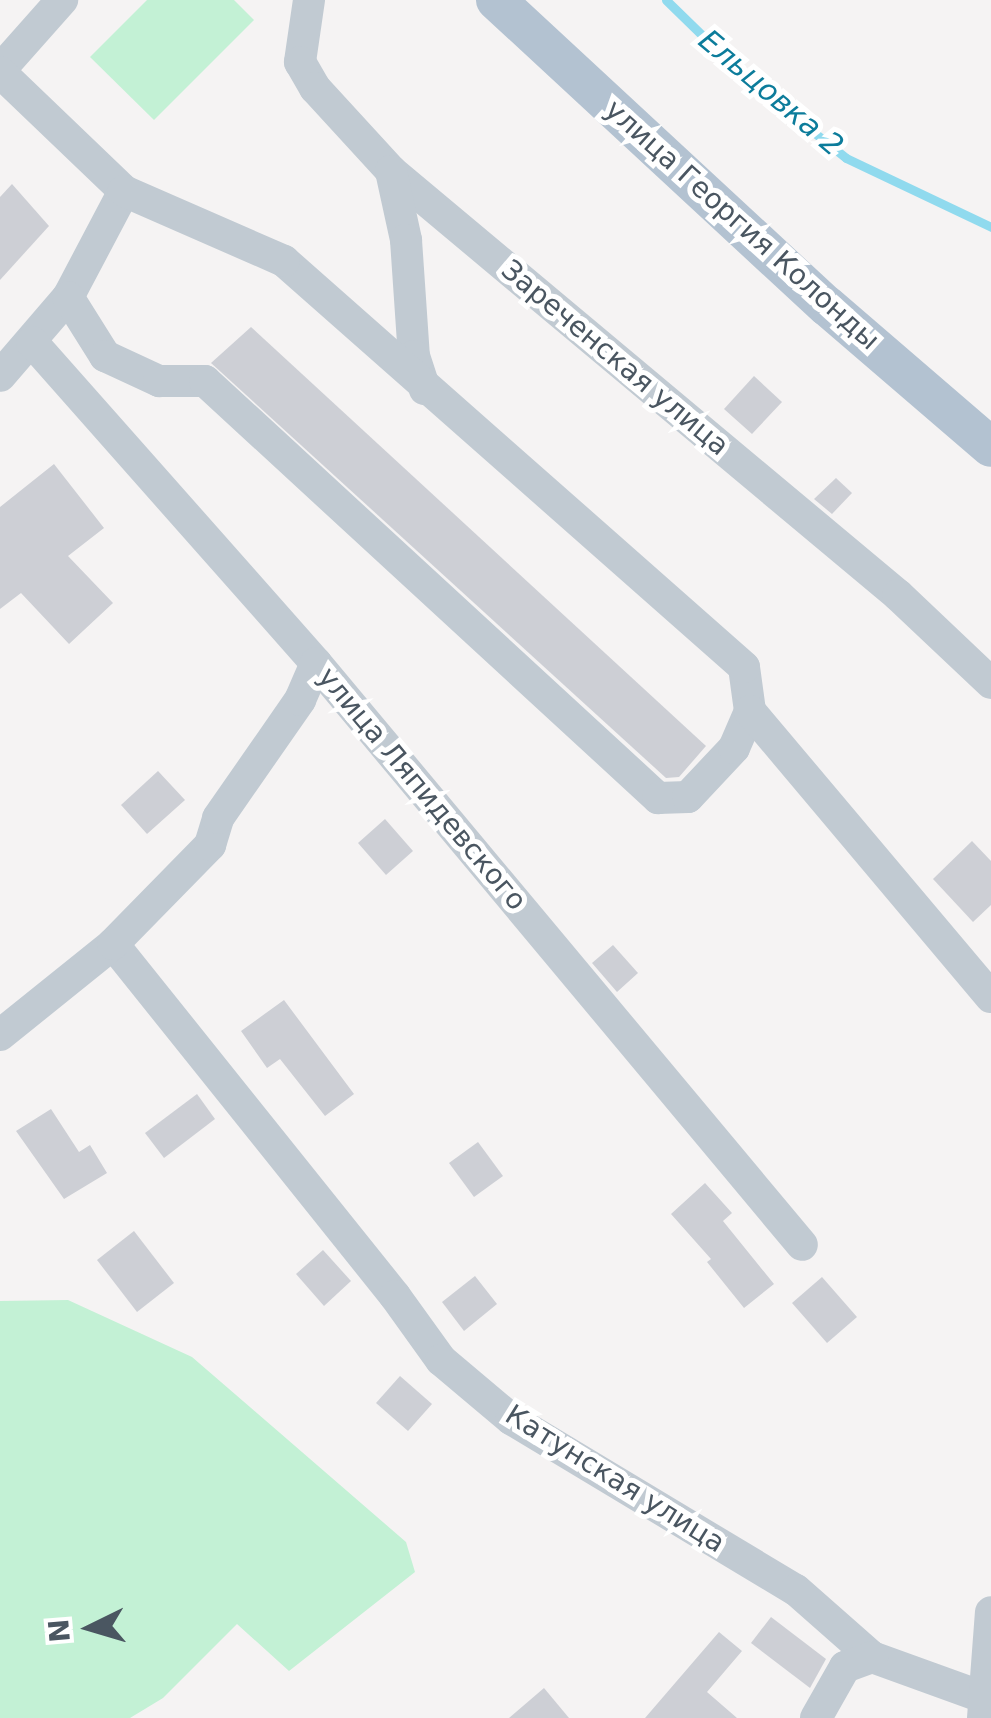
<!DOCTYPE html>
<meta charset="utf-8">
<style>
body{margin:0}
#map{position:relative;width:991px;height:1718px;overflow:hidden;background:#f5f3f3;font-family:"DejaVu Sans",sans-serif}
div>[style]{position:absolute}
.green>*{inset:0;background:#c3f1d5}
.stream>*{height:9px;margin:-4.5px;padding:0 4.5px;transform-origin:4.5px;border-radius:4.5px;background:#90daee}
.building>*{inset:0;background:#cdcfd5}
.minor>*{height:32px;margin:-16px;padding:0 16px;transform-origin:16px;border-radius:16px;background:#c1cad2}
.major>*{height:40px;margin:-20px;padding:0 20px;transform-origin:20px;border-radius:20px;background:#b3c2d1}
span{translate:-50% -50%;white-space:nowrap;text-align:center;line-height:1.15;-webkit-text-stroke:10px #fff;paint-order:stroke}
.street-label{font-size:28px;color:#4a5661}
.water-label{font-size:30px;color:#0c7c9b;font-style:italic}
.north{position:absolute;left:40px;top:1578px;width:100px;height:100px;-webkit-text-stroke:8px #fff;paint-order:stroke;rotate:265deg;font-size:28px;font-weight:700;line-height:40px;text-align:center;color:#4a5661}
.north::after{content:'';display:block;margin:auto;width:35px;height:45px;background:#4a5661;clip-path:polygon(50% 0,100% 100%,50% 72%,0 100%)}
</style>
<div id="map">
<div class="green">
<div style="clip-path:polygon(147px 0,234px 0,254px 20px,154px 120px,90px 57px)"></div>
<div style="clip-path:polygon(68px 1300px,192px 1357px,406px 1542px,415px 1572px,289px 1671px,237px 1624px,163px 1698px,130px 1718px,0 1718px,0 1301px)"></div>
</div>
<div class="stream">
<div style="left:666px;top:0;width:115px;rotate:44.3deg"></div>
<div style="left:748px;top:80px;width:125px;rotate:38.5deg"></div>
<div style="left:846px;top:158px;width:161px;rotate:25.4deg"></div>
</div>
<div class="building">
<div style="clip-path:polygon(12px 184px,49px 226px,0 280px,0 197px)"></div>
<div style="clip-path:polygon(251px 327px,706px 746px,679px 777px,666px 778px,211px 363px)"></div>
<div style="clip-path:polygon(754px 376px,782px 402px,752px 434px,724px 409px)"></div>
<div style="clip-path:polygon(54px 464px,104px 528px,68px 556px,113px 603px,69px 644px,21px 593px,0 609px,0 507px)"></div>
<div style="clip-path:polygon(836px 478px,852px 493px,832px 514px,814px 499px)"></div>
<div style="clip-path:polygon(158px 771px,185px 800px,147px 834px,121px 805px)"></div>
<div style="clip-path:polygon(385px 819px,413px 851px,386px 875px,358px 843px)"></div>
<div style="clip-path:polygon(972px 841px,991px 861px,991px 905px,973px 922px,933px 879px)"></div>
<div style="clip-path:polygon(613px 945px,638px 973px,617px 992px,592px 963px)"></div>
<div style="clip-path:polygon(284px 1000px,354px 1094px,325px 1116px,280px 1059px,267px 1068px,241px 1031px)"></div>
<div style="clip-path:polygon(197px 1094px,215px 1119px,164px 1158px,145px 1133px)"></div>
<div style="clip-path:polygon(51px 1109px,79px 1152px,90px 1145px,107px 1173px,64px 1199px,16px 1131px)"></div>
<div style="clip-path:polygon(478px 1142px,503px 1176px,474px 1197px,449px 1163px)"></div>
<div style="clip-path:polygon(705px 1183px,732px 1213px,723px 1221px,774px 1284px,744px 1308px,707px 1262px,711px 1259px,671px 1214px)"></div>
<div style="clip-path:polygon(134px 1231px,174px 1283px,137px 1312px,97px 1260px)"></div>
<div style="clip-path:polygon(323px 1250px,351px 1281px,324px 1306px,296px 1274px)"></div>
<div style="clip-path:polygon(475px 1276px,497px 1304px,464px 1331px,442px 1302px)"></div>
<div style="clip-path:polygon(822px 1277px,857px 1317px,827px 1343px,792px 1303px)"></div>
<div style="clip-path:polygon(400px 1376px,432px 1404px,408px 1431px,376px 1403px)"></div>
<div style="clip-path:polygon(771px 1617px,826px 1659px,810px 1688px,751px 1643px)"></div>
<div style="clip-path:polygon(719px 1632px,742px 1651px,707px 1692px,737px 1718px,645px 1718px)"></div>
<div style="clip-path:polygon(544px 1688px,569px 1718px,509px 1718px)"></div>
</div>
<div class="minor">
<div style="left:309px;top:0;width:63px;rotate:98.3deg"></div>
<div style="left:300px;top:62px;width:30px;rotate:60deg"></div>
<div style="left:315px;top:88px;width:113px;rotate:47.5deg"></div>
<div style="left:391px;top:171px;width:661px;rotate:39.91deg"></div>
<div style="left:898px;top:595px;width:128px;rotate:43.4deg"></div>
<div style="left:0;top:70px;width:94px;rotate:-48.5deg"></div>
<div style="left:0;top:72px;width:172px;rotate:43.8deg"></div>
<div style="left:124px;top:191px;width:120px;rotate:117.8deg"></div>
<div style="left:68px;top:297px;width:104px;rotate:130.7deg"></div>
<div style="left:391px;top:171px;width:71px;rotate:77.7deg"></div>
<div style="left:406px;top:240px;width:116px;rotate:86.1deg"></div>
<div style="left:414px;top:356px;width:35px;rotate:72deg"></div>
<div style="left:68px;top:297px;width:70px;rotate:57.9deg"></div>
<div style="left:105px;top:356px;width:60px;rotate:24.8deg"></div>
<div style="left:159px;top:381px;width:46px"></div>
<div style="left:205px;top:381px;width:616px;rotate:42.63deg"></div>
<div style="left:658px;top:798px;width:30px;rotate:-2deg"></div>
<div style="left:688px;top:797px;width:67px;rotate:-46.8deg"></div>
<div style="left:734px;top:748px;width:40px;rotate:-66.6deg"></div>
<div style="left:750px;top:711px;width:44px;rotate:-97.8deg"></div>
<div style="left:744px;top:667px;width:614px;rotate:-138.57deg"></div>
<div style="left:284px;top:261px;width:175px;rotate:-156.4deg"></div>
<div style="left:32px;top:342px;width:429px;rotate:48.5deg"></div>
<div style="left:316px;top:663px;width:758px;rotate:50.14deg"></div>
<div style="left:750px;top:711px;width:374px;rotate:49.9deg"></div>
<div style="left:113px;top:944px;width:451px;rotate:51.3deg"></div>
<div style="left:395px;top:1296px;width:79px;rotate:54.3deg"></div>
<div style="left:441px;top:1360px;width:92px;rotate:40.1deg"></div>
<div style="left:511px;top:1419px;width:332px;rotate:31deg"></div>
<div style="left:796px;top:1590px;width:101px;rotate:41.4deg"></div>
<div style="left:872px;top:1657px;width:127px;rotate:19.9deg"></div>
<div style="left:0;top:1035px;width:145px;rotate:-38.8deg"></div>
<div style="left:113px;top:944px;width:139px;rotate:-45.6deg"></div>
<div style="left:210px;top:845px;width:28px;rotate:-73deg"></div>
<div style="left:218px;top:818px;width:144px;rotate:-55.2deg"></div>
<div style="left:300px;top:700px;width:40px;rotate:-66.6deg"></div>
<div style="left:816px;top:1718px;width:59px;rotate:-60.4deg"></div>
<div style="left:845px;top:1667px;width:29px;rotate:-20deg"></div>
<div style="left:983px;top:1718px;width:106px;rotate:-85.7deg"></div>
</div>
<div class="major">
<div style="left:496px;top:0;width:451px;rotate:42.8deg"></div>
<div style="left:827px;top:306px;width:216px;rotate:40.7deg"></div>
</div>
<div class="street-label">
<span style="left:742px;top:225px;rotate:42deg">улица Георгия Колонды</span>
<span style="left:615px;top:358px;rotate:40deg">Зареченская улица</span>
<span style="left:422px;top:789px;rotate:50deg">улица Ляпидевского</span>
<span style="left:615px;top:1479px;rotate:32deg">Катунская улица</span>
</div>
<div class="water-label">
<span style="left:771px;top:93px;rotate:40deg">Ельцовка 2</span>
</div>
<div class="north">N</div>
</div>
